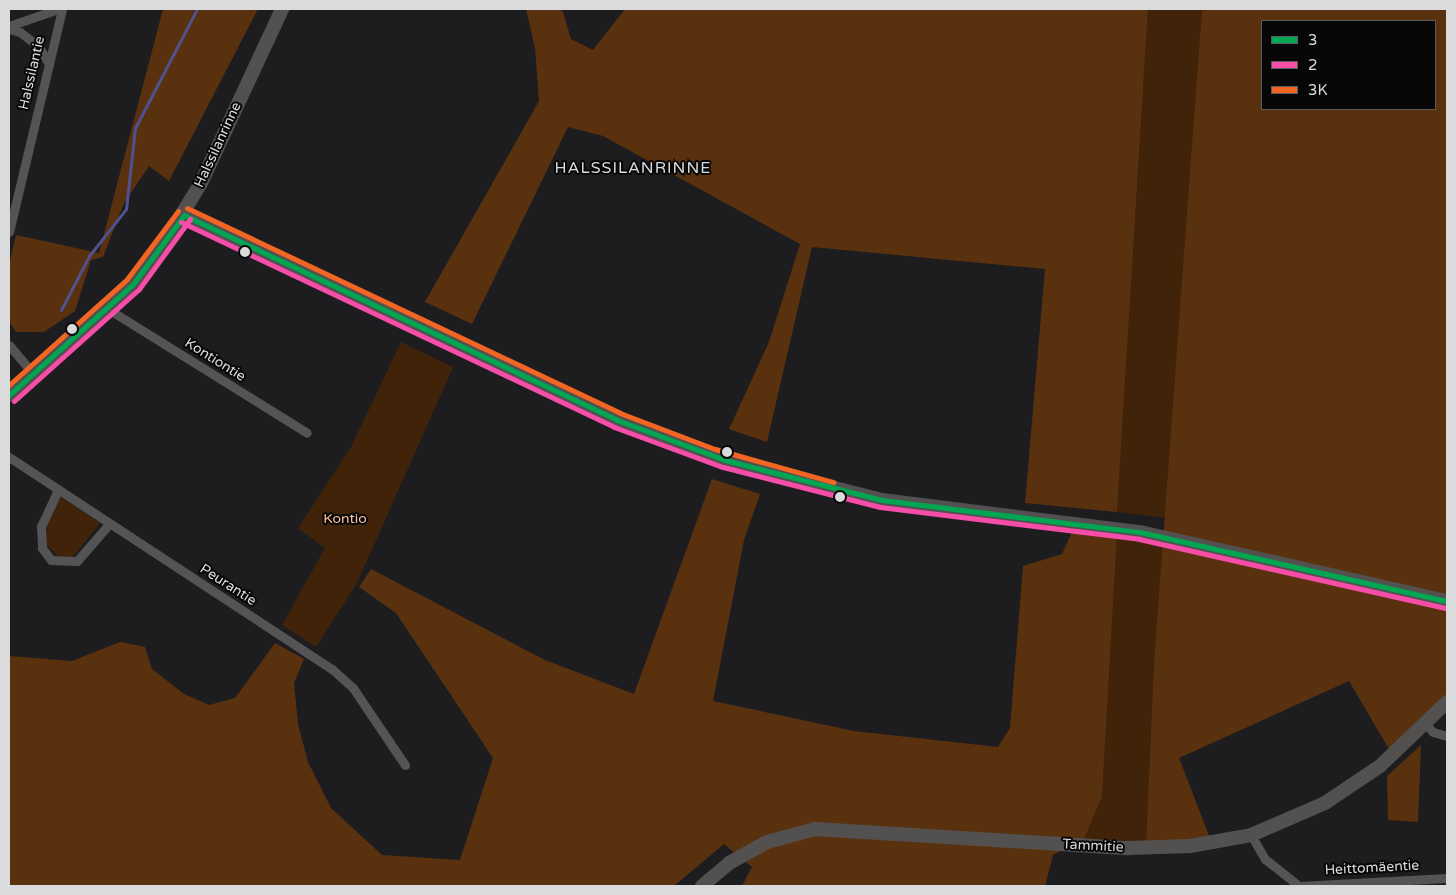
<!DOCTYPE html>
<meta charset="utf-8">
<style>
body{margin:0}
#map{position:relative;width:1456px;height:895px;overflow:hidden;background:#1d1d1f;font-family:"Varela Round",sans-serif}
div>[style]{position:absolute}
.green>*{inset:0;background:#41230a}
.forest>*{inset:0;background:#5a310e}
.stream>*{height:3px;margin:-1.5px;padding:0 1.5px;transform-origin:1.5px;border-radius:1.5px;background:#4f528f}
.street>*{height:9px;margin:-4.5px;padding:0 4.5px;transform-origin:4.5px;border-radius:4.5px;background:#545456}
.secondary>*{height:14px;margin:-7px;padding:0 7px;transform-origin:7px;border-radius:7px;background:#535150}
.bus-1>*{height:5px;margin:-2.5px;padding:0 2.5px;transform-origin:2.5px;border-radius:2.5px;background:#00a651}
.bus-2>*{height:5px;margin:-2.5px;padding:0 2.5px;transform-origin:2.5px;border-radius:2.5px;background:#f54da8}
.bus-3>*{height:5px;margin:-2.5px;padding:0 2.5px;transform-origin:2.5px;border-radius:2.5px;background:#f26522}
.dots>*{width:14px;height:14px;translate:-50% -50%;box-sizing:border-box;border:2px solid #070708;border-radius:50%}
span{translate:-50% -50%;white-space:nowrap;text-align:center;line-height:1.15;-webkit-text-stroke:4px #070708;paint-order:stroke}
.street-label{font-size:14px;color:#dadbdd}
.park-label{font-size:14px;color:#fec6a0}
.quarter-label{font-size:16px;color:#dadbdd;letter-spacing:1px}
.frame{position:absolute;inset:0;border:10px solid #dadbdd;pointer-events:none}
.legend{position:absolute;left:1261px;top:20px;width:175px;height:90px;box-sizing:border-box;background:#070708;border:1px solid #5b5c5d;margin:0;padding:6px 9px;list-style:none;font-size:15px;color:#dadbdd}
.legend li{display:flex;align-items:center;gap:10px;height:25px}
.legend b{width:25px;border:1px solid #5b5c5d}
</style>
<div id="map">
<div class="green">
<div style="clip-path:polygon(1148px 9px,1202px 9px,1168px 518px,1117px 512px)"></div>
<div style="clip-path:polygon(401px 342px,453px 367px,357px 583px,316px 647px,282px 625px,325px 548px,298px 528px,351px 447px)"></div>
<div style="clip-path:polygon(61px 497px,100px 523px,72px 558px,59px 557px,46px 544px,48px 516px)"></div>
<div style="clip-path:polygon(1117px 535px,1166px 544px,1154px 663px,1146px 843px,1084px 839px,1102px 797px)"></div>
</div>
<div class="forest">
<div style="clip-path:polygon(163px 9px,258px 9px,169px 181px,149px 166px,124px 203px,103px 257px,91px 260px,75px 311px,44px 332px,16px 332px,9px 321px,9px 265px,16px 235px,99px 253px)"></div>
<div style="clip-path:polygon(526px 9px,562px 9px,571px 39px,593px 50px,625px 9px,1148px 9px,1117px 512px,1025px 503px,1045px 269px,812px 247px,767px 442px,729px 429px,769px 342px,800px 244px,603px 136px,568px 127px,472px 324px,425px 302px,539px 101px,535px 48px)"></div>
<div style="clip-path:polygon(evenodd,1202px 9px,1447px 9px,1447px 695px,1389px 749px,1349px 681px,1179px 758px,1210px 838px,1146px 843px,1154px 663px,1202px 9px,1262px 21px,1435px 21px,1435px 109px,1262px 109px,1262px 21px)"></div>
<div style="clip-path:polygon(712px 479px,760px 494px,744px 540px,713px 701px,854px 731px,998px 747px,1010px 728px,1023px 566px,1062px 554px,1073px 530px,1117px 535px,1102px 797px,1084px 839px,1053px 855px,1045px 886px,742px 886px,752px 867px,724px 844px,674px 886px,9px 886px,9px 656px,72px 661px,120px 642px,145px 647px,152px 669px,184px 694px,209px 705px,235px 698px,275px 643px,304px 659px,294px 683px,298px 724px,308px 762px,331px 808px,382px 855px,460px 860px,493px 758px,396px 613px,359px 587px,371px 569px,545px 660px,634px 694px)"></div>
<div style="clip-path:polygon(1421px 745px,1418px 822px,1388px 820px,1387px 776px)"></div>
</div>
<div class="stream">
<div style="left:61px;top:310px;width:61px;rotate:-62.6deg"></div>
<div style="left:89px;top:256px;width:60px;rotate:-51.8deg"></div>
<div style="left:126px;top:209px;width:81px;rotate:-83.7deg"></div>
<div style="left:135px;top:128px;width:134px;rotate:-62.5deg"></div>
</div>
<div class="street">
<div style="left:9px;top:26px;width:52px;rotate:-19.1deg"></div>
<div style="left:9px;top:29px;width:11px;rotate:15deg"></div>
<div style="left:20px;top:32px;width:24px;rotate:38deg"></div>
<div style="left:39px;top:47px;width:20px;rotate:60deg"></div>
<div style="left:9px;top:232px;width:229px;rotate:-76.6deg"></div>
<div style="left:108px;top:309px;width:234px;rotate:31.9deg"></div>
<div style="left:9px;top:345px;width:38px;rotate:50deg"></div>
<div style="left:9px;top:457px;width:386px;rotate:33.3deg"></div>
<div style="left:332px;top:669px;width:28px;rotate:42deg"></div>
<div style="left:353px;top:688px;width:93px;rotate:56deg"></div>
<div style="left:58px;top:490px;width:40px;rotate:115deg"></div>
<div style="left:41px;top:526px;width:22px;rotate:87deg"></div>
<div style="left:42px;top:548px;width:15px;rotate:53deg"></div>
<div style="left:51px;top:560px;width:26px;rotate:2deg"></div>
<div style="left:77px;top:561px;width:49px;rotate:-49.1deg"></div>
<div style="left:1424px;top:722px;width:13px;rotate:48deg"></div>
<div style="left:1433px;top:732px;width:15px;rotate:16deg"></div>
<div style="left:1251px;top:835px;width:28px;rotate:60deg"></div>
<div style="left:1265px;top:859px;width:43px;rotate:38.5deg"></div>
<div style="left:1299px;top:886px;width:148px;rotate:-3.1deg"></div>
</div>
<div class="secondary">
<div style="left:184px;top:215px;width:479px;rotate:25.3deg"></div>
<div style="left:617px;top:420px;width:115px;rotate:20.3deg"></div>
<div style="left:725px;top:460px;width:162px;rotate:14.3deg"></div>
<div style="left:882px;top:500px;width:260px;rotate:7.1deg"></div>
<div style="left:1140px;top:532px;width:315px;rotate:12.7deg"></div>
<div style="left:9px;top:395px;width:131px;rotate:-41deg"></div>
<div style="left:108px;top:309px;width:69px;rotate:-47.3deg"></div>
<div style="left:155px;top:258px;width:88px;rotate:-58.5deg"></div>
<div style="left:201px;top:183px;width:192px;rotate:-65deg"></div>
<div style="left:702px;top:886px;width:35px;rotate:-40deg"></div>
<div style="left:729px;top:863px;width:43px;rotate:-28.9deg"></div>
<div style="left:767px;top:842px;width:50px;rotate:-15.2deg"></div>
<div style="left:815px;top:829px;width:314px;rotate:3.5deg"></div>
<div style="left:1128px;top:848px;width:62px;rotate:-1.8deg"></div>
<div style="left:1190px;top:846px;width:62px;rotate:-10.2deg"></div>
<div style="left:1251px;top:835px;width:81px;rotate:-23.4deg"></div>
<div style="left:1325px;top:803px;width:66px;rotate:-33.9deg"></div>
<div style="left:1380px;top:766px;width:93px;rotate:-43.7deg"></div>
</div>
<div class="bus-1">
<div style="left:184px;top:215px;width:479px;rotate:25.3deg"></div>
<div style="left:617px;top:420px;width:115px;rotate:20.3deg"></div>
<div style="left:725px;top:460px;width:162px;rotate:14.3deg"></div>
<div style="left:882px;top:500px;width:260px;rotate:7.1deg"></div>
<div style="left:1140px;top:532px;width:315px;rotate:12.7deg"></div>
<div style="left:9px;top:395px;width:166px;rotate:-41.8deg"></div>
<div style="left:133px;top:284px;width:86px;rotate:-53.5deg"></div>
</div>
<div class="bus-2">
<div style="left:181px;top:222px;width:479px;rotate:25.3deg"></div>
<div style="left:614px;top:427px;width:116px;rotate:20.2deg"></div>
<div style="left:723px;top:467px;width:162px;rotate:14.3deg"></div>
<div style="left:880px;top:507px;width:261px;rotate:7deg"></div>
<div style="left:1139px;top:539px;width:314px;rotate:12.7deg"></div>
<div style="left:14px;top:401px;width:168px;rotate:-41.9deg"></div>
<div style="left:139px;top:289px;width:87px;rotate:-53.9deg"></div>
</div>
<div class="bus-3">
<div style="left:187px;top:208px;width:479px;rotate:25.3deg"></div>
<div style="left:620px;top:413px;width:102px;rotate:20.8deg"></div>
<div style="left:715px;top:449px;width:123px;rotate:15.6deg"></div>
<div style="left:9px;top:385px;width:159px;rotate:-41.9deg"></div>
<div style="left:127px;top:279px;width:85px;rotate:-53.1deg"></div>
</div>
<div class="dots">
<div style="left:245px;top:252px;background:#dadbdd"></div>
<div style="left:72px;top:329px;background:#dadbdd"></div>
<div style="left:727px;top:452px;background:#dadbdd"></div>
<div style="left:840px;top:497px;background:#dadbdd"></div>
</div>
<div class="street-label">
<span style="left:32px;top:73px;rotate:-77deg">Halssilantie</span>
<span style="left:218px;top:145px;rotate:-65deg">Halssilanrinne</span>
<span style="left:215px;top:360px;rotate:32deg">Kontiontie</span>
<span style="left:228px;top:585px;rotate:33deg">Peurantie</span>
<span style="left:1093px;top:846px;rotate:3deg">Tammitie</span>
<span style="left:1372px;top:868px;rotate:-3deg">Heittomäentie</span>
</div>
<div class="park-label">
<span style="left:345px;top:519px">Kontio</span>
</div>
<div class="quarter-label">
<span style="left:633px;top:168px">HALSSILANRINNE</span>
</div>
<div class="frame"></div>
<ul class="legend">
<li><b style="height:6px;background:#00a651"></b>3</li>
<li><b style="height:6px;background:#f54da8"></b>2</li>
<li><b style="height:6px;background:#f26522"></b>3K</li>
</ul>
</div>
